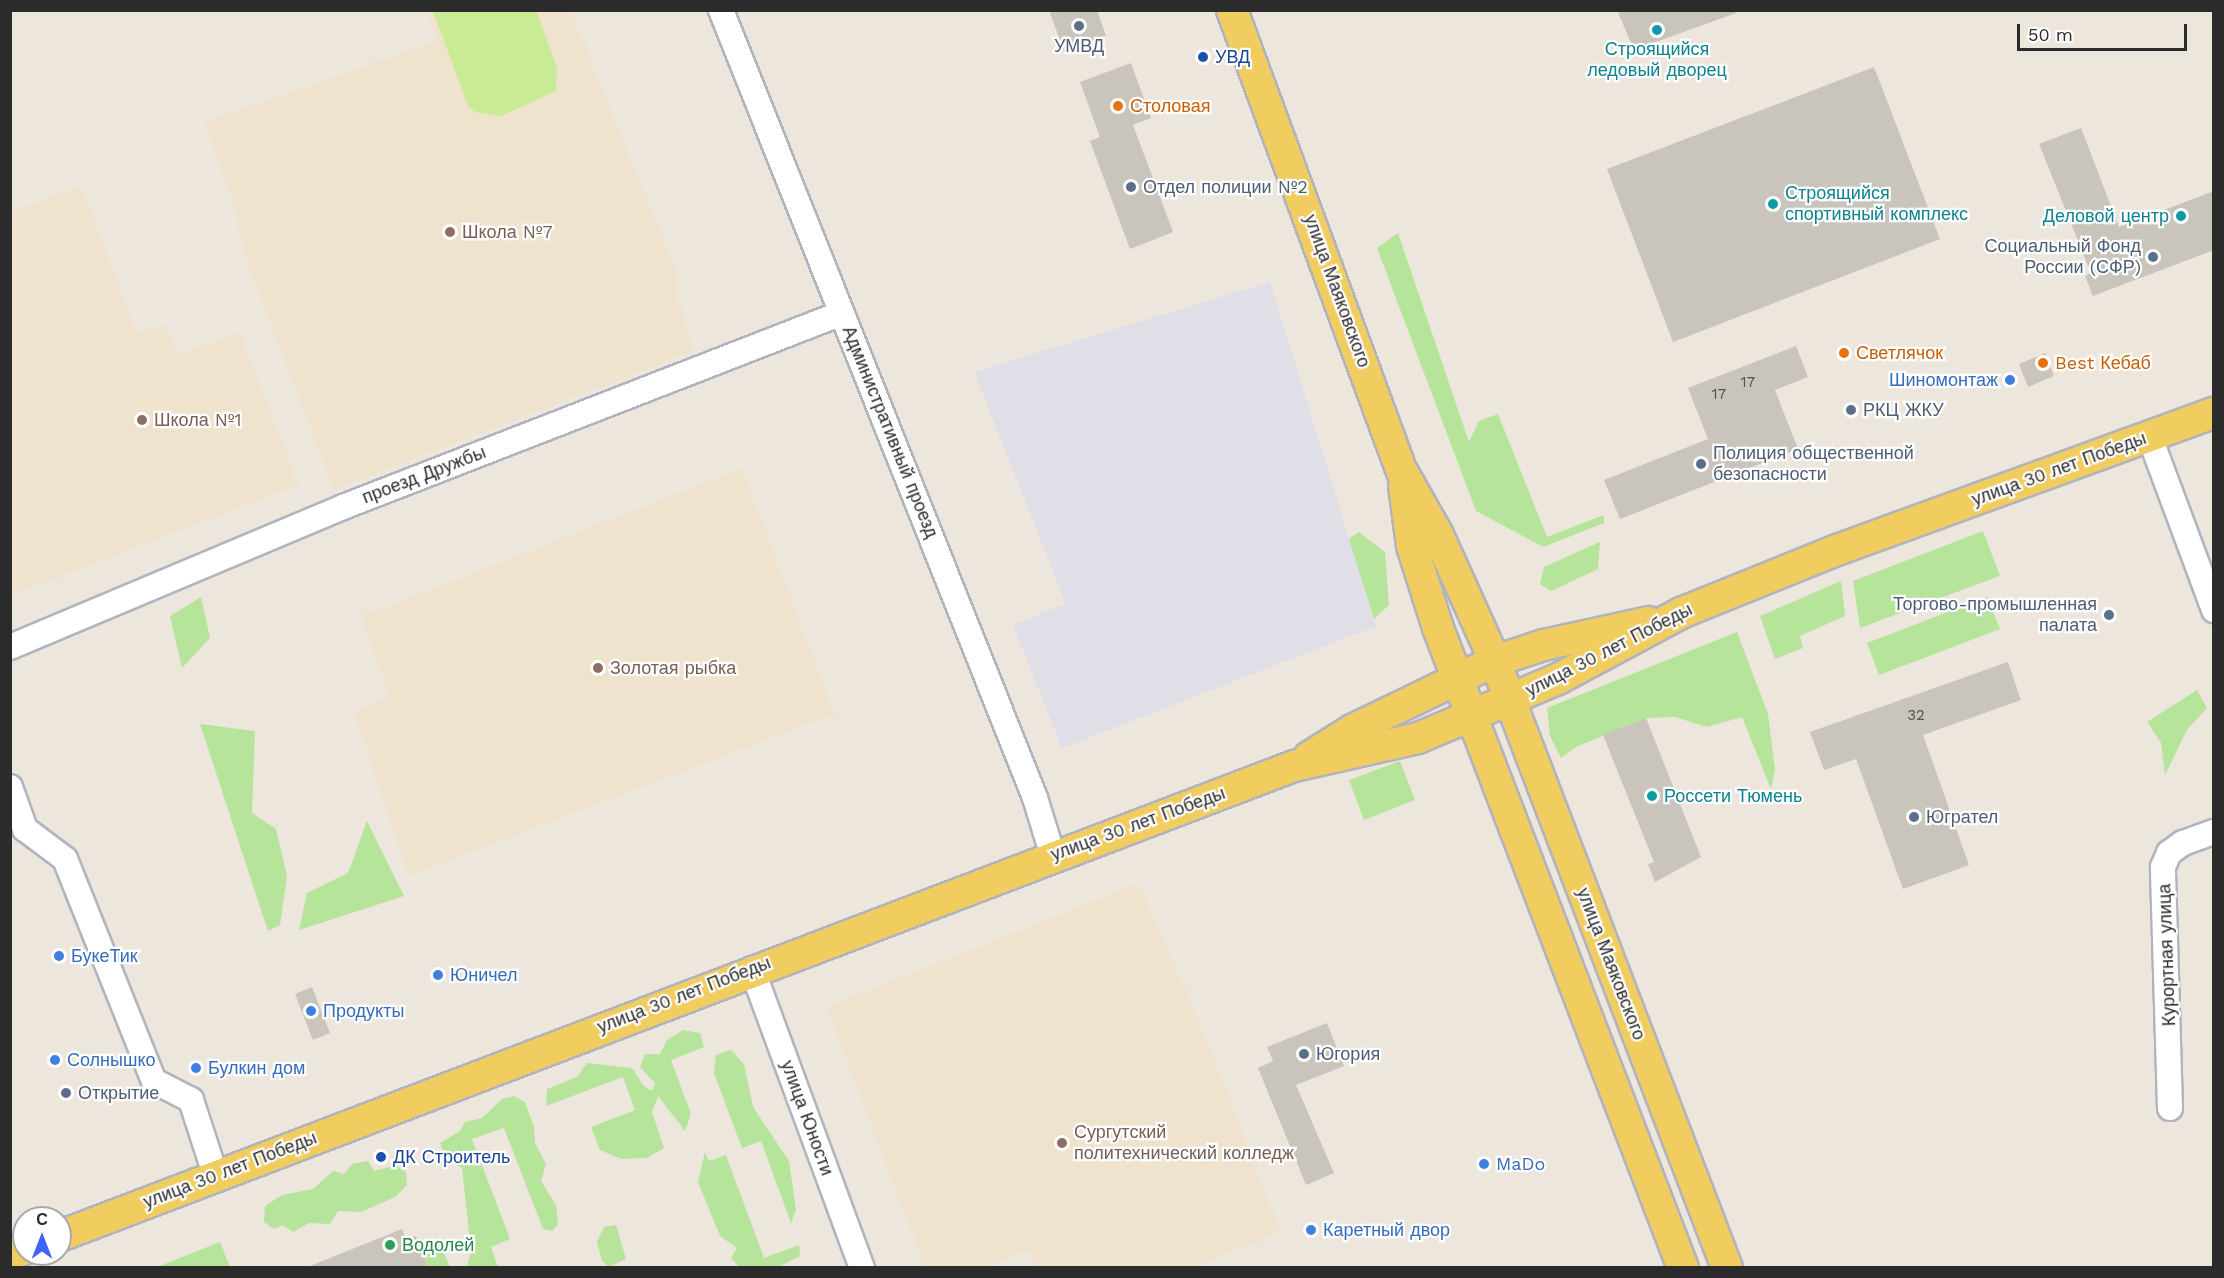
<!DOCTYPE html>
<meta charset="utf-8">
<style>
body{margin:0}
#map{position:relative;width:2224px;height:1278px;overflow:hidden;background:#ede6dd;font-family:"Work Sans",sans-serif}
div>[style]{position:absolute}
.industrial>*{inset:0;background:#e0dee6}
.education>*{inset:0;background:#efe3cd}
.green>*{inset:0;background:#b5e49a}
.pitch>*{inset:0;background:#c9eb95}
.building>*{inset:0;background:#c9c4bc}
.roads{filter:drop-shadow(2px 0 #b1b4bf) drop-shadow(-2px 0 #b1b4bf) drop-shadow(0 2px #b1b4bf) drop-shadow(0 -2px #b1b4bf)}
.minor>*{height:24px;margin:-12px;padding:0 12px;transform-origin:12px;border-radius:12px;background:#fff}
.major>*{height:30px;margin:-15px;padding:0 15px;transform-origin:15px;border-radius:15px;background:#f1cc5e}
.dots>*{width:16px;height:16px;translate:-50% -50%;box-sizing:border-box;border:3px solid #fff;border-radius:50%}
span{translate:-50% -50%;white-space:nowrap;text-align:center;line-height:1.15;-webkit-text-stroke:4.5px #fff;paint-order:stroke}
.number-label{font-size:15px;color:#52514f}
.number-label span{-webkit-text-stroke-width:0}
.service-label{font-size:18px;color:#4e5e75}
.left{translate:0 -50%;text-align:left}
.right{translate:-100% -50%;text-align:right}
.culture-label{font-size:18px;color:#0d838f}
.transit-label{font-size:18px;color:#164399}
.food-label{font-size:18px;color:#c56008}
.education-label{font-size:18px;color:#785e54}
.street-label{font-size:18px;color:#2b2b2b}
.shop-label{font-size:18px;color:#366cbe}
.leisure-label{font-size:18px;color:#27864d}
.frame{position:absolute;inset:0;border:12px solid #2b2b2b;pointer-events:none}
.north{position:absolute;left:12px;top:1206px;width:60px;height:60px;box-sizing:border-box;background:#fff;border:2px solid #aaa;border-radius:50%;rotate:0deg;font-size:16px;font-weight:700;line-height:24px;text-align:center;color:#2b2b2b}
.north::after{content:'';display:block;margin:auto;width:21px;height:27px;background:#3d64fb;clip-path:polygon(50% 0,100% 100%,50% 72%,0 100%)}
.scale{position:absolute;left:2017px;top:24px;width:170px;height:27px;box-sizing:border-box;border:3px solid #2b2b2b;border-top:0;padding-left:8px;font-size:18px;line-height:21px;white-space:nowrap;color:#2b2b2b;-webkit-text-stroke:4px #fff;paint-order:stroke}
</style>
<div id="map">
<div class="industrial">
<div style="clip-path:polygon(1270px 282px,1376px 626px,1062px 748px,1013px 625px,1066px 604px,974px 372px)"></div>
</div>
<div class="education">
<div style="clip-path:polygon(427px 11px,571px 11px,678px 275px,679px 299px,693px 351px,334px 490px,243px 252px,236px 212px,205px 122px,437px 41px)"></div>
<div style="clip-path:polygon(81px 185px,137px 334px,165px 324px,177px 355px,240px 332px,299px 485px,11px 595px,11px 212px)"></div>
<div style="clip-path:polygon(742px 468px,834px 714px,409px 876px,354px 711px,390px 697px,361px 617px)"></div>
<div style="clip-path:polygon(1139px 883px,1213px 1055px,1280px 1232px,1195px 1267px,1037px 1267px,1028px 1250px,986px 1267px,924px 1267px,827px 1007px)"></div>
</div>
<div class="green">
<div style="clip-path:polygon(1398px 233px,1469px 442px,1479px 421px,1498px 414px,1547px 537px,1604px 515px,1604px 523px,1543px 547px,1476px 511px,1377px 248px)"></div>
<div style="clip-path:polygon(1983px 531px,2000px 576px,1860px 628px,1853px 581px)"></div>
<div style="clip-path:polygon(1359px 532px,1385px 552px,1389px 605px,1374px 619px,1349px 539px)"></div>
<div style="clip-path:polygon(1600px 542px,1598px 569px,1551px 591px,1540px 584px,1544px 567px)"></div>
<div style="clip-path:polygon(1841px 581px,1845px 616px,1800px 636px,1803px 648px,1775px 659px,1760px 616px)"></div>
<div style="clip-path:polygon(201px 597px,210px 638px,182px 668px,170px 616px)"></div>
<div style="clip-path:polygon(1987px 597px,2000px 629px,1879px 675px,1867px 643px)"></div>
<div style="clip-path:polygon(1737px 632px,1768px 714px,1775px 769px,1771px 789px,1742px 717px,1707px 727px,1675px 717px,1646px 718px,1576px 747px,1561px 758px,1550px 736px,1547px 708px)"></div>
<div style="clip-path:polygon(2197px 690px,2207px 708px,2187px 730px,2165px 775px,2161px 743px,2147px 722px)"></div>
<div style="clip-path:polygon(200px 724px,255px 731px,252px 813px,276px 829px,287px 876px,280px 925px,268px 931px)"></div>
<div style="clip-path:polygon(1400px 761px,1415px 800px,1364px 820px,1349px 780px)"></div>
<div style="clip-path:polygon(367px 821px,404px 896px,299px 930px,307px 893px,348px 873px)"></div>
<div style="clip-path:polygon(683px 1030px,700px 1033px,704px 1047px,671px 1060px,691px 1114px,685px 1131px,658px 1096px,652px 1112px,664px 1148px,647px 1158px,621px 1159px,600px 1150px,591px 1127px,635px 1110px,623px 1077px,546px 1106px,547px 1089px,577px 1077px,587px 1063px,632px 1068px,643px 1085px,652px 1091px,655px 1083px,640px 1067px,645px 1054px,660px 1054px,667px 1040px)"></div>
<div style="clip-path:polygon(731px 1050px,744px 1064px,753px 1107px,789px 1161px,796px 1210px,791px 1223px,761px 1141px,742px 1148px,714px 1073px,716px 1055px)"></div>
<div style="clip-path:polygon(514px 1096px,525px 1102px,534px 1127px,535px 1143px,546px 1164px,541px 1181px,556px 1205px,558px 1224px,553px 1231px,543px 1229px,504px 1128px,472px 1139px,510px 1239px,491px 1247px,498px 1267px,467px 1267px,471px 1251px,462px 1168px,447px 1160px,440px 1143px,460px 1131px,465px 1122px,482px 1118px,502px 1099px)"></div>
<div style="clip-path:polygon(705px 1152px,709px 1161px,726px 1155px,764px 1258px,799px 1245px,800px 1256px,778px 1267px,739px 1267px,731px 1258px,737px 1248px,720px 1236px,698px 1182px)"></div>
<div style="clip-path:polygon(368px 1161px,374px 1171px,396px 1165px,406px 1172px,407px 1185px,395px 1197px,361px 1212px,338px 1211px,330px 1224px,309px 1223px,293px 1232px,283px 1225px,274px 1229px,264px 1222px,265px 1206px,282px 1195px,313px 1189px,333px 1171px,344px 1174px,352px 1164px)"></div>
<div style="clip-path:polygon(616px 1225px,626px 1259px,609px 1267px,602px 1261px,597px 1242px,604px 1227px)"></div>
<div style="clip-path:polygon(427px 1240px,440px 1244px,450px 1267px,428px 1267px,422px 1251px)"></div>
<div style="clip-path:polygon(220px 1242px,230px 1267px,157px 1267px)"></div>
</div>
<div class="pitch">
<div style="clip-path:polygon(433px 11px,537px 11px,557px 69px,556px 91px,501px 116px,475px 112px,468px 106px)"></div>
</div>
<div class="building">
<div style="clip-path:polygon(1049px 10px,1097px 10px,1106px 36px,1064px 51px)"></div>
<div style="clip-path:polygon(1617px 10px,1735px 10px,1736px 13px,1634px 50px)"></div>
<div style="clip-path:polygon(1131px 63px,1151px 118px,1133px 125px,1173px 232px,1130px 249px,1090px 141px,1100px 137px,1080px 82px)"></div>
<div style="clip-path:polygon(1874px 67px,1940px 239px,1673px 342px,1607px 169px)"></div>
<div style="clip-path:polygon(2081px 128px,2119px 227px,2214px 191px,2214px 250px,2093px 296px,2085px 276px,2091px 273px,2039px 144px)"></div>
<div style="clip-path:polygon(1796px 346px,1808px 377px,1775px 390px,1798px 449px,1620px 519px,1604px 480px,1708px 439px,1688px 388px)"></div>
<div style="clip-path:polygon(2045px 353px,2054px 376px,2028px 387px,2019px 364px)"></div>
<div style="clip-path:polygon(2008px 662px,2021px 700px,1923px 735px,1969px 865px,1903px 889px,1856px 759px,1824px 770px,1810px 732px)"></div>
<div style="clip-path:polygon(1646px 718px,1701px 857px,1655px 882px,1648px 864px,1654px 862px,1603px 735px)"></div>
<div style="clip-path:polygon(312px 987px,330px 1033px,313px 1040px,295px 994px)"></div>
<div style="clip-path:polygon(1327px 1023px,1344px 1066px,1296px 1085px,1334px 1173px,1306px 1185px,1258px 1068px,1273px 1061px,1267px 1047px)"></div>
<div style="clip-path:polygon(402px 1229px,406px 1239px,416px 1236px,428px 1268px,305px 1268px)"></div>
</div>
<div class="roads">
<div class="minor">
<div style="left:721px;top:10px;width:848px;rotate:68.27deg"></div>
<div style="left:1035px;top:798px;width:61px;rotate:72.8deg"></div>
<div style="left:2149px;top:435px;width:187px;rotate:69.6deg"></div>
<div style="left:10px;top:647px;width:361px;rotate:-22.8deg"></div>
<div style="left:343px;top:507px;width:535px;rotate:-21.24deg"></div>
<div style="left:10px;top:787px;width:45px;rotate:70.3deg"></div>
<div style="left:25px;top:829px;width:50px;rotate:36.9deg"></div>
<div style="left:65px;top:859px;width:239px;rotate:68.2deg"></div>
<div style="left:154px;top:1081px;width:42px;rotate:27.2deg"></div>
<div style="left:191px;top:1100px;width:81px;rotate:72deg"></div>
<div style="left:752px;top:969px;width:319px;rotate:69.8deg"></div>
<div style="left:2170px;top:1108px;width:241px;rotate:-91.7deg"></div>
<div style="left:2163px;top:867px;width:15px;rotate:-67deg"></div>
<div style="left:2169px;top:853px;width:17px;rotate:-36deg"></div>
<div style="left:2183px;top:843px;width:33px;rotate:-20deg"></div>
</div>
<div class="major">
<div style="left:1232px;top:10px;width:491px;rotate:69.8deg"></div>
<div style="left:1402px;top:471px;width:73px;rotate:60.6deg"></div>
<div style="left:1438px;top:535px;width:138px;rotate:65.7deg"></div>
<div style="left:1495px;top:661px;width:650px;rotate:69.08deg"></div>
<div style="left:1404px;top:486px;width:61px;rotate:82.4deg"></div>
<div style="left:1412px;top:546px;width:86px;rotate:72.4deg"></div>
<div style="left:1438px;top:628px;width:685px;rotate:69.05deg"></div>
<div style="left:1309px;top:757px;width:51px;rotate:-32.1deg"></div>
<div style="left:1352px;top:730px;width:159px;rotate:-25.8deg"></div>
<div style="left:1495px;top:661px;width:52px;rotate:-18.1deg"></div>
<div style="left:1544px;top:645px;width:107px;rotate:-12.4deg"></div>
<div style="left:60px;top:1236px;width:1320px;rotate:-20.85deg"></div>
<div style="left:1294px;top:766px;width:127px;rotate:-12.7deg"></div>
<div style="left:1418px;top:738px;width:152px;rotate:-22.9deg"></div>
<div style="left:1558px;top:679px;width:140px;rotate:-28.2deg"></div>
<div style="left:1681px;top:613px;width:168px;rotate:-22deg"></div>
<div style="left:1837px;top:550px;width:401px;rotate:-20deg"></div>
<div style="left:10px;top:1255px;width:15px;rotate:-23deg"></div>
</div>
</div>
<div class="dots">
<div style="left:1079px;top:26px;background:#5c6f8a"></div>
<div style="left:1657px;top:30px;background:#0f9aa8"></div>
<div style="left:1203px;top:57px;background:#1a4fb4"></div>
<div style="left:1118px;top:106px;background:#e8710a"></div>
<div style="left:1131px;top:187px;background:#5c6f8a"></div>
<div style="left:1773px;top:204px;background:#0f9aa8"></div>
<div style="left:2181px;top:216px;background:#0f9aa8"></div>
<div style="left:450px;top:232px;background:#8d6e63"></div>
<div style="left:2153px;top:257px;background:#5c6f8a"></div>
<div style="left:1844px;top:353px;background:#e8710a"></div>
<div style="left:2043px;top:363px;background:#e8710a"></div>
<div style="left:2010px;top:380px;background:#3f7fe0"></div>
<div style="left:1851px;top:410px;background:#5c6f8a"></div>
<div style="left:142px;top:420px;background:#8d6e63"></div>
<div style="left:1701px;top:464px;background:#5c6f8a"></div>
<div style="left:2109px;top:615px;background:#5c6f8a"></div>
<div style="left:598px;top:668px;background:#8d6e63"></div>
<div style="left:1652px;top:796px;background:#0f9aa8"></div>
<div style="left:1914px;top:817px;background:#5c6f8a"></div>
<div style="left:59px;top:956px;background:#3f7fe0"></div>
<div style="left:438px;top:975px;background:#3f7fe0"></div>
<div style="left:311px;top:1011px;background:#3f7fe0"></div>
<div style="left:1304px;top:1054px;background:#5c6f8a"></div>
<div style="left:55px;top:1060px;background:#3f7fe0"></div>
<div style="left:196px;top:1068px;background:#3f7fe0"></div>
<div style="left:66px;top:1093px;background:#5c6f8a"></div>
<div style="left:1062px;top:1143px;background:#8d6e63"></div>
<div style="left:381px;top:1157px;background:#1a4fb4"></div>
<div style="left:1484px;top:1164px;background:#3f7fe0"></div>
<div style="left:1311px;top:1230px;background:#3f7fe0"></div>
<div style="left:390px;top:1245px;background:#2e9e5b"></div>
</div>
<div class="number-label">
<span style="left:1748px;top:383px">17</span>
<span style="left:1719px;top:395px">17</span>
<span style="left:1916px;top:716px">32</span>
</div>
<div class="service-label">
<span style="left:1079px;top:46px">УМВД</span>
<span class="left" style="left:1143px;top:187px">Отдел полиции №2</span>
<span class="right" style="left:2141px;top:257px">Социальный Фонд<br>России (СФР)</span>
<span class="left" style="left:1863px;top:410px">РКЦ ЖКУ</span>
<span class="left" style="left:1713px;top:464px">Полиция общественной<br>безопасности</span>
<span class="right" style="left:2097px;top:615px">Торгово-промышленная<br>палата</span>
<span class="left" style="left:1926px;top:817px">Югрател</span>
<span class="left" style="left:1316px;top:1054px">Югория</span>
<span class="left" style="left:78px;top:1093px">Открытие</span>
</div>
<div class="culture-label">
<span style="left:1657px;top:60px">Строящийся<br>ледовый дворец</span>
<span class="left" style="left:1785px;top:204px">Строящийся<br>спортивный комплекс</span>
<span class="right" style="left:2169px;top:216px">Деловой центр</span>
<span class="left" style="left:1664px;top:796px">Россети Тюмень</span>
</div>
<div class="transit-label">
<span class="left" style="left:1215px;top:57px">УВД</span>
<span class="left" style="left:393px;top:1157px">ДК Строитель</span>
</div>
<div class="food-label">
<span class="left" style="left:1130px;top:106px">Столовая</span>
<span class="left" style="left:1856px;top:353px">Светлячок</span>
<span class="left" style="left:2055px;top:363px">Best Кебаб</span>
</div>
<div class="education-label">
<span class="left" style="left:462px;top:232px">Школа №7</span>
<span class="left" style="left:154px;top:420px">Школа №1</span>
<span class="left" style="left:610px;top:668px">Золотая рыбка</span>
<span class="left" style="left:1074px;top:1143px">Сургутский<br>политехнический колледж</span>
</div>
<div class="street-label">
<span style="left:1337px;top:291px;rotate:70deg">улица Маяковского</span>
<span style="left:890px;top:432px;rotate:68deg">Административный проезд</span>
<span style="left:2059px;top:469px;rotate:-20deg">улица 30 лет Победы</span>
<span style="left:424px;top:475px;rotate:-21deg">проезд Дружбы</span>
<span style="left:1609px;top:650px;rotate:-27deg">улица 30 лет Победы</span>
<span style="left:1138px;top:824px;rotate:-20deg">улица 30 лет Победы</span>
<span style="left:2167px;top:955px;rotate:-92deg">Курортная улица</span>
<span style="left:1611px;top:964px;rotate:69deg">улица Маяковского</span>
<span style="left:684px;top:995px;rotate:-21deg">улица 30 лет Победы</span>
<span style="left:807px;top:1118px;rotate:70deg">улица Юности</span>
<span style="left:230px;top:1170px;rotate:-21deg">улица 30 лет Победы</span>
</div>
<div class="shop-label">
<span class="right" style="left:1998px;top:380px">Шиномонтаж</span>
<span class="left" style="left:71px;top:956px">БукеТик</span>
<span class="left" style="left:450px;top:975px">Юничел</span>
<span class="left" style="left:323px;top:1011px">Продукты</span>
<span class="left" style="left:67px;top:1060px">Солнышко</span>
<span class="left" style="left:208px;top:1068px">Булкин дом</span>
<span class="left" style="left:1496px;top:1164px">MaDo</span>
<span class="left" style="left:1323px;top:1230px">Каретный двор</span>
</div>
<div class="leisure-label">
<span class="left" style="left:402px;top:1245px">Водолей</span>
</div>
<div class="frame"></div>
<div class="north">С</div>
<div class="scale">50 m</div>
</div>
